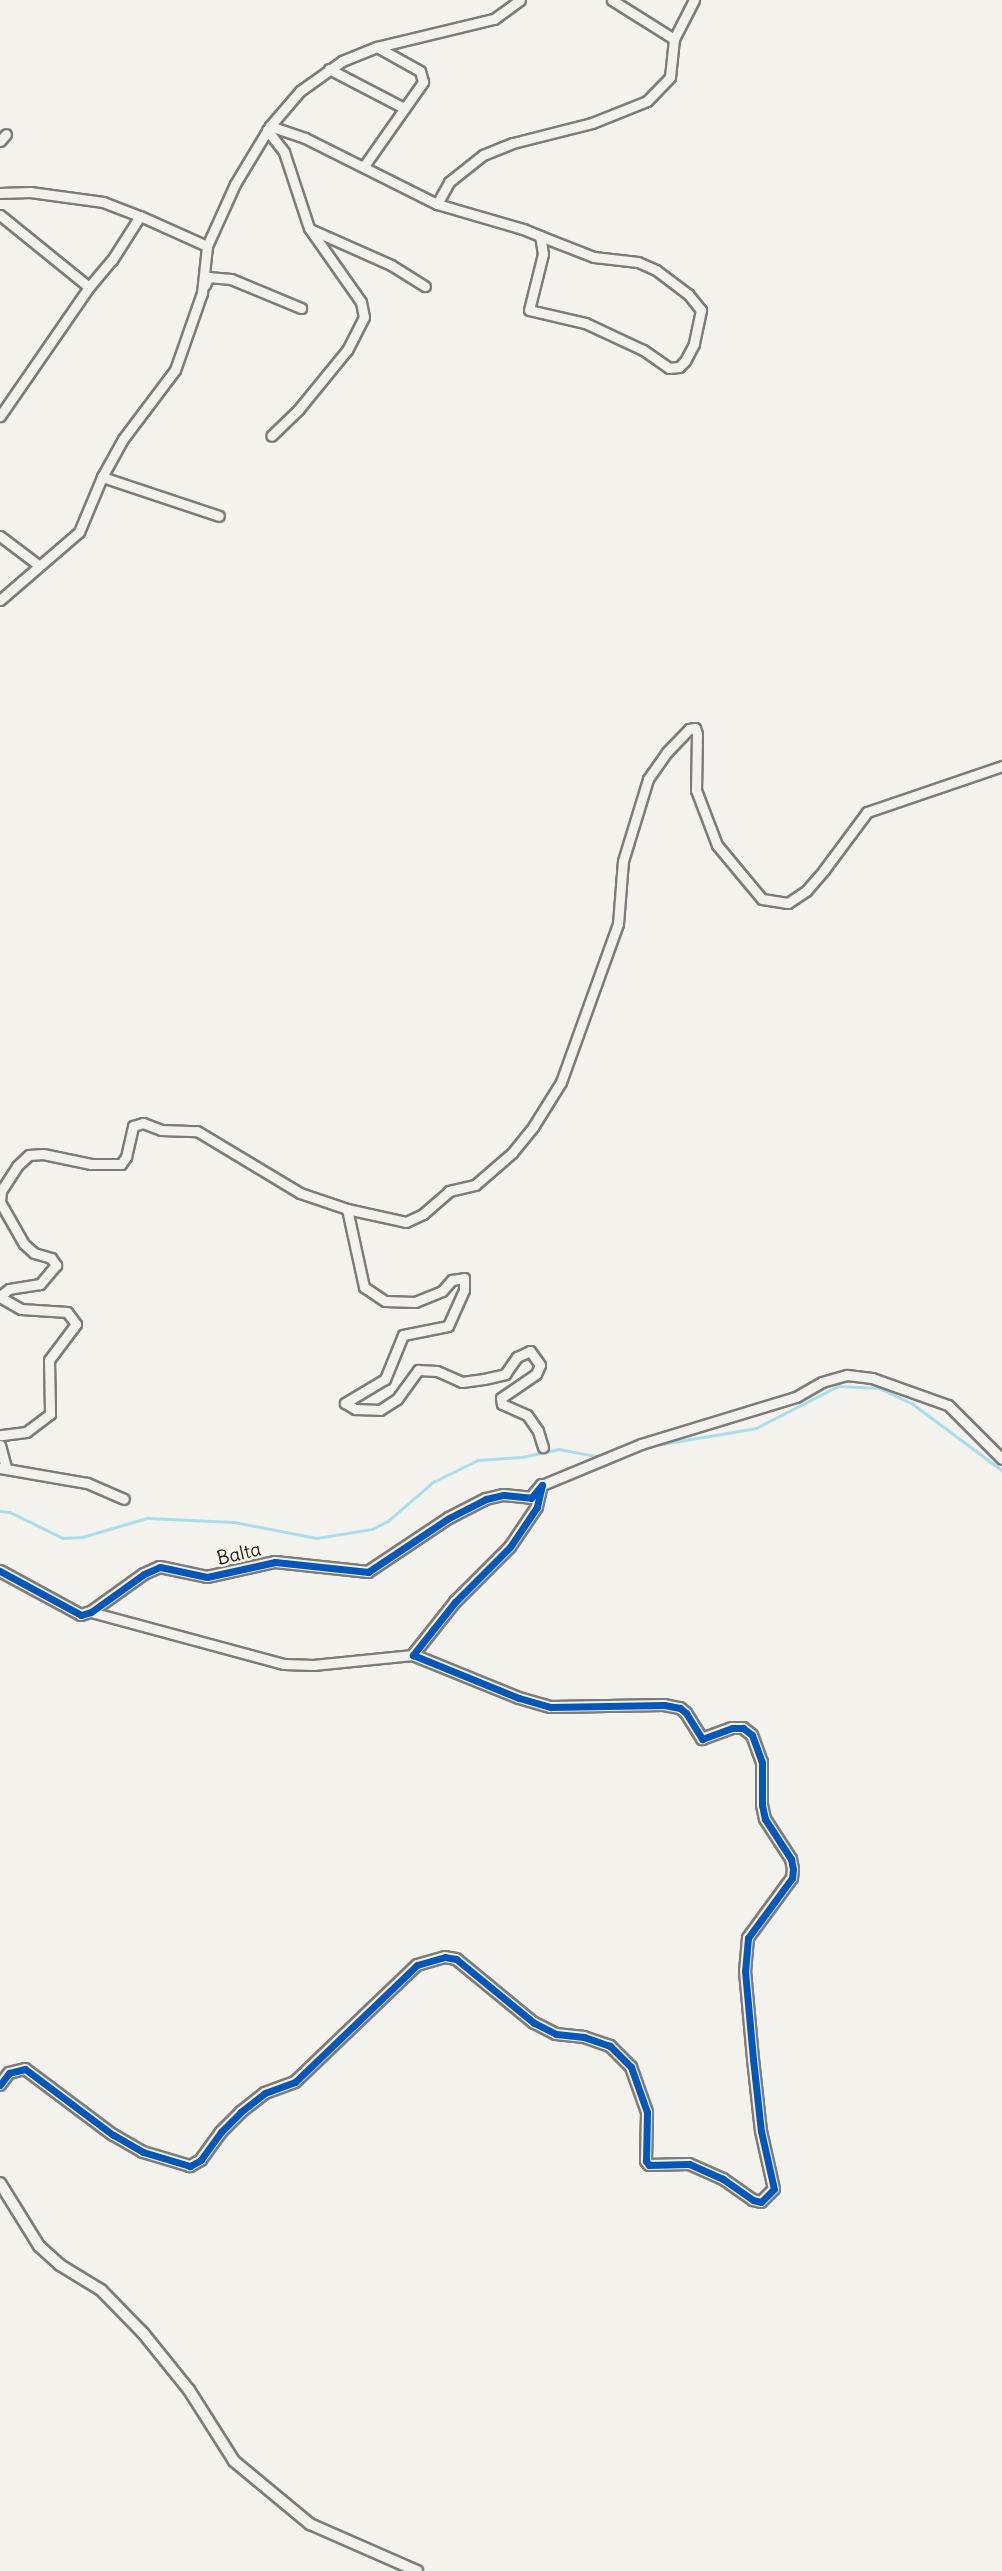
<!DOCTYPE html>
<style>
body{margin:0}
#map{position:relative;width:1002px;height:2571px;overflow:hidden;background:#f4f2ec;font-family:Delius,sans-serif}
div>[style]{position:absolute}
.stream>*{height:2.5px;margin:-1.25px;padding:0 1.25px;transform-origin:1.25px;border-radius:1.25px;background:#aaddec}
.roads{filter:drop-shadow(2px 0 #7d7c7a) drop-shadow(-2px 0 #7d7c7a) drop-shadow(0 2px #7d7c7a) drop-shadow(0 -2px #7d7c7a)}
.minor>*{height:9px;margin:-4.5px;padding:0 4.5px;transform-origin:4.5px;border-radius:4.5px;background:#f2f1ed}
.tertiary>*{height:10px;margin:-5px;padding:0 5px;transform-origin:5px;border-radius:5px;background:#f2f1ed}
.cycleway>*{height:7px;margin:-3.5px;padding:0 3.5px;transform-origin:3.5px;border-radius:3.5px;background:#0057b8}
span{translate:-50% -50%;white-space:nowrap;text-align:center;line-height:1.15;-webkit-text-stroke:5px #f7f3e8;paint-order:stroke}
.street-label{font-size:19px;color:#1c1c1c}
</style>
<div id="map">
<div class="stream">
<div style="left:644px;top:1447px;width:114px;rotate:-9.6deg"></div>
<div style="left:756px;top:1428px;width:92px;rotate:-27.1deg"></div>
<div style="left:838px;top:1386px;width:41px;rotate:2.8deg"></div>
<div style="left:879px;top:1388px;width:38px;rotate:25deg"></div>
<div style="left:913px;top:1404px;width:111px;rotate:36.6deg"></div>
<div style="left:0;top:1511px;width:10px;rotate:6deg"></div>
<div style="left:10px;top:1512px;width:59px;rotate:26.1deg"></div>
<div style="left:63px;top:1538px;width:19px;rotate:-3deg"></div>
<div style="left:82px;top:1537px;width:68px;rotate:-16.3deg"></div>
<div style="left:147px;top:1518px;width:87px;rotate:2.6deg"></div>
<div style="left:234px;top:1522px;width:85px;rotate:10.9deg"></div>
<div style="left:317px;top:1538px;width:56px;rotate:-9.3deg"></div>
<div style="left:372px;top:1529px;width:18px;rotate:-27deg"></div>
<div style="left:388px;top:1521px;width:60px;rotate:-40.9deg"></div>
<div style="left:433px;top:1482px;width:50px;rotate:-26.1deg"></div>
<div style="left:478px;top:1460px;width:44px;rotate:-3.9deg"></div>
<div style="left:522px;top:1457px;width:38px;rotate:-12deg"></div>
<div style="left:559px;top:1449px;width:37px;rotate:11deg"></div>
<div style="left:595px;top:1456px;width:11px;rotate:-10deg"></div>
</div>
<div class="roads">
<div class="minor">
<div style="left:612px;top:0;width:73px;rotate:32.2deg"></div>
<div style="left:329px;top:69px;width:85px;rotate:27.5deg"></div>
<div style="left:270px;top:126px;width:37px;rotate:19deg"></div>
<div style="left:305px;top:138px;width:148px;rotate:26.6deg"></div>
<div style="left:437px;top:204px;width:90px;rotate:16.2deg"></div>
<div style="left:523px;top:229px;width:18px;rotate:22deg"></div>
<div style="left:540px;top:236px;width:58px;rotate:21.3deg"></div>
<div style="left:594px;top:257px;width:44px;rotate:6.5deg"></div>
<div style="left:638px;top:262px;width:20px;rotate:24deg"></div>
<div style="left:656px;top:270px;width:40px;rotate:37deg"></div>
<div style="left:688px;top:294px;width:21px;rotate:51deg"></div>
<div style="left:701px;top:310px;width:35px;rotate:102deg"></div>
<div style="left:694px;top:344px;width:19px;rotate:118deg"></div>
<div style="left:685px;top:361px;width:8px;rotate:135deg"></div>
<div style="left:679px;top:367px;width:10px;rotate:174deg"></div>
<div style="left:669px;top:368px;width:32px;rotate:-145deg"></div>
<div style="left:643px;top:350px;width:64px;rotate:-155deg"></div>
<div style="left:585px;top:323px;width:57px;rotate:-166.9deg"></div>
<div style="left:529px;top:310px;width:58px;rotate:-76deg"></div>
<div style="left:543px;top:254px;width:18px;rotate:-99deg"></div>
<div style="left:267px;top:130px;width:28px;rotate:52deg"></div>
<div style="left:284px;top:152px;width:80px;rotate:71.8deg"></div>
<div style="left:309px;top:228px;width:90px;rotate:54.9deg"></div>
<div style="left:361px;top:302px;width:15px;rotate:79deg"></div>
<div style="left:364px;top:317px;width:37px;rotate:117deg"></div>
<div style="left:347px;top:350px;width:77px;rotate:129.2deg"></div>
<div style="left:298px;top:410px;width:37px;rotate:136deg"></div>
<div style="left:0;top:141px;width:9px;rotate:-49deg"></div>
<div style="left:364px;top:166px;width:103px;rotate:-54.9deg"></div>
<div style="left:423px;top:82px;width:11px;rotate:-105deg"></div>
<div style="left:420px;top:71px;width:49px;rotate:-150.8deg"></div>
<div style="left:0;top:193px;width:30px;rotate:-2deg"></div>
<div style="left:30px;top:192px;width:74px;rotate:7.8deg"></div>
<div style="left:103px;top:202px;width:40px;rotate:21deg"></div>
<div style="left:437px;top:204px;width:25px;rotate:-61deg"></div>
<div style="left:449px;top:182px;width:43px;rotate:-38.5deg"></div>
<div style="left:483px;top:155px;width:32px;rotate:-22deg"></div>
<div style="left:513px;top:143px;width:81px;rotate:-14.2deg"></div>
<div style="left:592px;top:123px;width:59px;rotate:-21.8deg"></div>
<div style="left:647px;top:101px;width:33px;rotate:-46deg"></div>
<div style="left:670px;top:77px;width:38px;rotate:-84deg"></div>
<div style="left:674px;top:39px;width:44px;rotate:-62.9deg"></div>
<div style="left:0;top:215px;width:114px;rotate:39deg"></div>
<div style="left:89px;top:287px;width:157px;rotate:124.6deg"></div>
<div style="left:310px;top:229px;width:89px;rotate:24deg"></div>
<div style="left:391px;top:265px;width:40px;rotate:32deg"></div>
<div style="left:205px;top:285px;width:9px;rotate:-69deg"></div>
<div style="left:208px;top:277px;width:23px;rotate:5deg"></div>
<div style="left:231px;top:279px;width:76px;rotate:22.5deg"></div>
<div style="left:89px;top:287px;width:35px;rotate:-50deg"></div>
<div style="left:112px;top:260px;width:52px;rotate:-57.5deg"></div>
<div style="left:140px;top:216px;width:73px;rotate:24.1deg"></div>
<div style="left:102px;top:477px;width:123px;rotate:18.4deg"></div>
<div style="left:0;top:536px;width:46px;rotate:37.1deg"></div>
<div style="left:0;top:600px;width:104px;rotate:-40.7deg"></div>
<div style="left:79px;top:532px;width:60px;rotate:-67.3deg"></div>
<div style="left:102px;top:477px;width:43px;rotate:-61.1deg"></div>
<div style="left:123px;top:439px;width:86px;rotate:-53deg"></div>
<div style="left:175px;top:370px;width:82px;rotate:-70.7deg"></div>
<div style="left:202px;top:293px;width:47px;rotate:-83.9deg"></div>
<div style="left:207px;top:246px;width:68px;rotate:-65.7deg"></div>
<div style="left:235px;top:184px;width:68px;rotate:-58.9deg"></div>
<div style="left:270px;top:126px;width:46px;rotate:-49.4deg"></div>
<div style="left:300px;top:91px;width:52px;rotate:-35.5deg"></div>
<div style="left:342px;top:61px;width:38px;rotate:-22deg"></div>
<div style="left:377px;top:47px;width:120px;rotate:-13.5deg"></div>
<div style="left:494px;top:19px;width:32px;rotate:-36deg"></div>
<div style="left:0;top:1201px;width:10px;rotate:-84deg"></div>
<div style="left:1px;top:1191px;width:30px;rotate:-57deg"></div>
<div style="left:17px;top:1166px;width:16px;rotate:-43deg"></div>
<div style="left:29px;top:1155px;width:14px;rotate:-4deg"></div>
<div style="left:43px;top:1154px;width:49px;rotate:11.8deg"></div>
<div style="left:91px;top:1164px;width:30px"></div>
<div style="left:121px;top:1164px;width:9px;rotate:-54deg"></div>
<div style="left:126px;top:1157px;width:32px;rotate:-77deg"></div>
<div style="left:133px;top:1126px;width:10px;rotate:-17deg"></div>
<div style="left:143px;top:1123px;width:19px;rotate:21deg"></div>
<div style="left:161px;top:1130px;width:36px;rotate:2deg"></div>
<div style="left:197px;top:1131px;width:120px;rotate:31deg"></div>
<div style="left:300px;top:1193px;width:50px;rotate:18.8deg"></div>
<div style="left:347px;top:1209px;width:60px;rotate:12.4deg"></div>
<div style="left:406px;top:1222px;width:19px;rotate:-25deg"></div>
<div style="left:423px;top:1214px;width:35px;rotate:-41deg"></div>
<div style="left:449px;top:1191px;width:27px;rotate:-13deg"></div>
<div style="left:475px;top:1185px;width:49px;rotate:-40.9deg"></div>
<div style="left:512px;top:1153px;width:33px;rotate:-51deg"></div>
<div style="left:533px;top:1127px;width:53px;rotate:-58.1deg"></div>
<div style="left:561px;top:1082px;width:168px;rotate:-70.2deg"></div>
<div style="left:618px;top:924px;width:63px;rotate:-85.5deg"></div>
<div style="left:623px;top:861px;width:86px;rotate:-73deg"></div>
<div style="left:648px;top:779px;width:33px;rotate:-55deg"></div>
<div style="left:667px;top:752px;width:32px;rotate:-46deg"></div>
<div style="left:689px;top:729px;width:6px;rotate:-9deg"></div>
<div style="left:695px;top:728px;width:6px;rotate:72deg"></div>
<div style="left:697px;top:734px;width:56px;rotate:91deg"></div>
<div style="left:696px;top:790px;width:59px;rotate:69.1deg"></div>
<div style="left:717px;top:845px;width:70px;rotate:50.2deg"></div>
<div style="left:762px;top:899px;width:26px;rotate:9deg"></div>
<div style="left:788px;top:903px;width:22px;rotate:-34deg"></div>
<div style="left:806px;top:891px;width:28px;rotate:-49deg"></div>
<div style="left:824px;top:870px;width:72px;rotate:-53.4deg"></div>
<div style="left:867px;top:812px;width:143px;rotate:-18.8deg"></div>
<div style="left:0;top:1202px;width:48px;rotate:60.3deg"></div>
<div style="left:24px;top:1244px;width:13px;rotate:42deg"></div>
<div style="left:34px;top:1253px;width:18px;rotate:16deg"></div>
<div style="left:51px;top:1258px;width:9px;rotate:54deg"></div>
<div style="left:56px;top:1265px;width:25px;rotate:130deg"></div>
<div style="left:40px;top:1284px;width:31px;rotate:171deg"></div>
<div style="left:9px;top:1289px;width:11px;rotate:142deg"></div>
<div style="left:347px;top:1209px;width:80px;rotate:77.7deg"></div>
<div style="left:364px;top:1287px;width:25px;rotate:34deg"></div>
<div style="left:385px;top:1301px;width:30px;rotate:2deg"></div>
<div style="left:415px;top:1302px;width:29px;rotate:-22deg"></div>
<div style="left:442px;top:1291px;width:15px;rotate:-48deg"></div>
<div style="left:452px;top:1280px;width:12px;rotate:-9deg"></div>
<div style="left:464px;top:1278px;width:12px;rotate:90deg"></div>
<div style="left:464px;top:1290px;width:39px;rotate:114deg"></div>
<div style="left:448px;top:1326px;width:46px;rotate:168.7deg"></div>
<div style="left:403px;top:1335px;width:48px;rotate:112.2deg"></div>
<div style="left:385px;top:1379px;width:47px;rotate:149deg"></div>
<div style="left:345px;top:1403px;width:12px;rotate:31deg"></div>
<div style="left:355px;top:1409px;width:25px;rotate:2deg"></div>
<div style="left:380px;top:1410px;width:20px;rotate:-33deg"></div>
<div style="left:397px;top:1399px;width:36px;rotate:-54deg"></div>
<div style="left:418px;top:1370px;width:19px;rotate:3deg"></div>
<div style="left:437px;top:1371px;width:27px;rotate:24deg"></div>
<div style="left:462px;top:1382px;width:22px;rotate:-8deg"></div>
<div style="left:484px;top:1379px;width:22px;rotate:-13deg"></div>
<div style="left:505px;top:1374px;width:21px;rotate:-55deg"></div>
<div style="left:517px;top:1357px;width:14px;rotate:-25deg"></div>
<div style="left:530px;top:1351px;width:17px;rotate:54deg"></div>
<div style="left:540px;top:1365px;width:10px;rotate:114deg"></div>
<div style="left:536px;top:1374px;width:42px;rotate:145.6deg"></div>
<div style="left:501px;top:1398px;width:6px;rotate:81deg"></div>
<div style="left:502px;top:1404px;width:27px;rotate:24deg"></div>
<div style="left:527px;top:1415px;width:19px;rotate:55deg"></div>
<div style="left:538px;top:1431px;width:17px;rotate:73deg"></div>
<div style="left:0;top:1297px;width:24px;rotate:30deg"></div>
<div style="left:21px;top:1309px;width:46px;rotate:3.7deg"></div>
<div style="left:67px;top:1312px;width:15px;rotate:53deg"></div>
<div style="left:76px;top:1324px;width:45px;rotate:126.9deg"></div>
<div style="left:49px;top:1360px;width:54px;rotate:88.9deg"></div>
<div style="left:50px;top:1414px;width:30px;rotate:143deg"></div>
<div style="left:26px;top:1432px;width:26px;rotate:173deg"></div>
<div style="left:0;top:1445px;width:24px;rotate:75deg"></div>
<div style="left:0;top:1468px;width:88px;rotate:9.8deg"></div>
<div style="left:87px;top:1483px;width:40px;rotate:23.4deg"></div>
<div style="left:542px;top:1485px;width:107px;rotate:-22.5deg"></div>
<div style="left:641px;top:1444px;width:162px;rotate:-16.9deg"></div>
<div style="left:796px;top:1397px;width:30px;rotate:-30deg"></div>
<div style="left:822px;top:1382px;width:26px;rotate:-16deg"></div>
<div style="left:847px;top:1375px;width:25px;rotate:7deg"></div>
<div style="left:872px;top:1378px;width:81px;rotate:19.6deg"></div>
<div style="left:948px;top:1405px;width:76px;rotate:45deg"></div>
<div style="left:91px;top:1612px;width:200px;rotate:15.1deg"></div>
<div style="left:284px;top:1664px;width:29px;rotate:2deg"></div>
<div style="left:313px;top:1665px;width:100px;rotate:-5.7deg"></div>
</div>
<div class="tertiary">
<div style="left:0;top:1571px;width:92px;rotate:28.5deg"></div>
<div style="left:81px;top:1615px;width:10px;rotate:-17deg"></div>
<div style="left:91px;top:1612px;width:65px;rotate:-35.6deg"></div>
<div style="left:144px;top:1574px;width:17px;rotate:-24deg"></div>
<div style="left:160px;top:1567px;width:48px;rotate:12deg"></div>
<div style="left:207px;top:1577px;width:70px;rotate:-12.4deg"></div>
<div style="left:275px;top:1562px;width:94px;rotate:6.1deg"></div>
<div style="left:368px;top:1572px;width:97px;rotate:-33.7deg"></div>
<div style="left:449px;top:1518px;width:42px;rotate:-27.2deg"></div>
<div style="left:486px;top:1499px;width:18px;rotate:-13deg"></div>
<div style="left:504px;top:1495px;width:27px;rotate:6deg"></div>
<div style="left:531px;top:1498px;width:17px;rotate:-50deg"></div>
<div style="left:542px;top:1485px;width:23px;rotate:103deg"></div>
<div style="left:537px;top:1507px;width:48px;rotate:124deg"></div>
<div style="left:510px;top:1547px;width:78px;rotate:135deg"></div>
<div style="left:455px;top:1602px;width:68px;rotate:128.4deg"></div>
<div style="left:413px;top:1655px;width:114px;rotate:22.1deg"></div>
<div style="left:519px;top:1698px;width:33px;rotate:16deg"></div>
<div style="left:551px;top:1707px;width:113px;rotate:-1deg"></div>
<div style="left:664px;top:1705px;width:16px;rotate:11deg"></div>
<div style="left:680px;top:1708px;width:8px;rotate:40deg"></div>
<div style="left:686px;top:1713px;width:31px;rotate:58deg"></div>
<div style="left:702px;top:1739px;width:32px;rotate:-20deg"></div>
<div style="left:732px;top:1728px;width:11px"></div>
<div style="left:743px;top:1728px;width:11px;rotate:38deg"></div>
<div style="left:752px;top:1735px;width:29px;rotate:70deg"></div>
<div style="left:762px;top:1762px;width:43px;rotate:90deg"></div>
<div style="left:762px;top:1805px;width:14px;rotate:78deg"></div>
<div style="left:765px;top:1819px;width:48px;rotate:57deg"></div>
<div style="left:791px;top:1859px;width:10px;rotate:79deg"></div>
<div style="left:793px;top:1869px;width:9px;rotate:96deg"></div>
<div style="left:792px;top:1878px;width:74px;rotate:126.3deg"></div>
<div style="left:748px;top:1938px;width:33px;rotate:95deg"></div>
<div style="left:745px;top:1971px;width:88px;rotate:84.8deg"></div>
<div style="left:753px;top:2059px;width:72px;rotate:83.7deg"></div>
<div style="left:761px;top:2131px;width:59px;rotate:77.4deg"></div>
<div style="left:774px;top:2189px;width:18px;rotate:135deg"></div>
<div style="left:761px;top:2202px;width:8px;rotate:-166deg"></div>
<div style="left:753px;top:2200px;width:37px;rotate:-145deg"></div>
<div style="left:723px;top:2179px;width:37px;rotate:-156deg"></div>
<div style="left:689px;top:2164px;width:40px;rotate:178.6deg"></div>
<div style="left:649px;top:2165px;width:5px;rotate:-127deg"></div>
<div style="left:646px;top:2161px;width:49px;rotate:-88.8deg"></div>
<div style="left:647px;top:2112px;width:48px;rotate:-109.6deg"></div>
<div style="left:631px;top:2067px;width:30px;rotate:-135deg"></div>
<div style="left:610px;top:2046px;width:28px;rotate:-161deg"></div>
<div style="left:584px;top:2037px;width:28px;rotate:-174deg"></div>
<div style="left:556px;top:2034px;width:25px;rotate:-153deg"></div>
<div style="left:534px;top:2023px;width:101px;rotate:-140.6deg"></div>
<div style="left:456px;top:1959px;width:11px;rotate:-170deg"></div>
<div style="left:445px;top:1957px;width:29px;rotate:164deg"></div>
<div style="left:417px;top:1965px;width:169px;rotate:136.2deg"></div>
<div style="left:295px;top:2082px;width:32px;rotate:160deg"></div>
<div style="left:265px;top:2093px;width:31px;rotate:142deg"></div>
<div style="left:241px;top:2112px;width:28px;rotate:135deg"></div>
<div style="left:221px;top:2132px;width:34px;rotate:126deg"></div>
<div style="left:201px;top:2160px;width:13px;rotate:151deg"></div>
<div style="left:190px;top:2166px;width:49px;rotate:-163.4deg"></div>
<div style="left:143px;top:2152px;width:34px;rotate:-150deg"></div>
<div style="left:113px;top:2135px;width:110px;rotate:-143.1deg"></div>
<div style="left:25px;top:2069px;width:16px;rotate:166deg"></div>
<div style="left:9px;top:2073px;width:15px;rotate:127deg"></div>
<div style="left:0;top:2183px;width:74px;rotate:58.2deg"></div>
<div style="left:39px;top:2246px;width:28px;rotate:42deg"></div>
<div style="left:60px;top:2265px;width:48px;rotate:31.4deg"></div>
<div style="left:101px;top:2290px;width:60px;rotate:45.7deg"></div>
<div style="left:143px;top:2333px;width:73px;rotate:51.1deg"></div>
<div style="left:189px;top:2390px;width:84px;rotate:57.6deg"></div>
<div style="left:234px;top:2461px;width:99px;rotate:39.7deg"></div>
<div style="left:310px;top:2524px;width:117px;rotate:23.7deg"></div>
</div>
</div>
<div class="cycleway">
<div style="left:0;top:1571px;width:92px;rotate:28.5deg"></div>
<div style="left:81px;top:1615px;width:10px;rotate:-17deg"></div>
<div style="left:91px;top:1612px;width:65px;rotate:-35.6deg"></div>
<div style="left:144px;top:1574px;width:17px;rotate:-24deg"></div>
<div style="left:160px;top:1567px;width:48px;rotate:12deg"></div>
<div style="left:207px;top:1577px;width:70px;rotate:-12.4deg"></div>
<div style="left:275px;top:1562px;width:94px;rotate:6.1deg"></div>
<div style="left:368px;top:1572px;width:97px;rotate:-33.7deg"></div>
<div style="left:449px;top:1518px;width:42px;rotate:-27.2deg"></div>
<div style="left:486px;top:1499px;width:18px;rotate:-13deg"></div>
<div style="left:504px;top:1495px;width:27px;rotate:6deg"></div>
<div style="left:531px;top:1498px;width:17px;rotate:-50deg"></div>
<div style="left:542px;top:1485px;width:23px;rotate:103deg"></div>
<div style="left:537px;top:1507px;width:48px;rotate:124deg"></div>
<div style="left:510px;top:1547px;width:78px;rotate:135deg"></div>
<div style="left:455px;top:1602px;width:68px;rotate:128.4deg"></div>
<div style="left:413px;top:1655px;width:114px;rotate:22.1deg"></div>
<div style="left:519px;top:1698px;width:33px;rotate:16deg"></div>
<div style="left:551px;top:1707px;width:113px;rotate:-1deg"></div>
<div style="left:664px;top:1705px;width:16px;rotate:11deg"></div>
<div style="left:680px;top:1708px;width:8px;rotate:40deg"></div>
<div style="left:686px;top:1713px;width:31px;rotate:58deg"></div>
<div style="left:702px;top:1739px;width:32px;rotate:-20deg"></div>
<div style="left:732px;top:1728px;width:11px"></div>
<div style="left:743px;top:1728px;width:11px;rotate:38deg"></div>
<div style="left:752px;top:1735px;width:29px;rotate:70deg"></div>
<div style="left:762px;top:1762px;width:43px;rotate:90deg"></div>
<div style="left:762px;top:1805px;width:14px;rotate:78deg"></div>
<div style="left:765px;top:1819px;width:48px;rotate:57deg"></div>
<div style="left:791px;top:1859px;width:10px;rotate:79deg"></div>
<div style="left:793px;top:1869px;width:9px;rotate:96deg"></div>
<div style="left:792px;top:1878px;width:74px;rotate:126.3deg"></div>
<div style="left:748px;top:1938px;width:33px;rotate:95deg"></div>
<div style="left:745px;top:1971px;width:88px;rotate:84.8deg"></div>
<div style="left:753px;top:2059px;width:72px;rotate:83.7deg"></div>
<div style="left:761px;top:2131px;width:59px;rotate:77.4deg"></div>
<div style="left:774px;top:2189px;width:18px;rotate:135deg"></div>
<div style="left:761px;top:2202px;width:8px;rotate:-166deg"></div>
<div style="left:753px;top:2200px;width:37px;rotate:-145deg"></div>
<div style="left:723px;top:2179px;width:37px;rotate:-156deg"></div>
<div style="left:689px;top:2164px;width:40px;rotate:178.6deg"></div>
<div style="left:649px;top:2165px;width:5px;rotate:-127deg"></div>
<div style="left:646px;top:2161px;width:49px;rotate:-88.8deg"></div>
<div style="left:647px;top:2112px;width:48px;rotate:-109.6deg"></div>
<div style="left:631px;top:2067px;width:30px;rotate:-135deg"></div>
<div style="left:610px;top:2046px;width:28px;rotate:-161deg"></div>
<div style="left:584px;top:2037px;width:28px;rotate:-174deg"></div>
<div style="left:556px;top:2034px;width:25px;rotate:-153deg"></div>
<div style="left:534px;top:2023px;width:101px;rotate:-140.6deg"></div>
<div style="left:456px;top:1959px;width:11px;rotate:-170deg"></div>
<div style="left:445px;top:1957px;width:29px;rotate:164deg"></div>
<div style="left:417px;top:1965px;width:169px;rotate:136.2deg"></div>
<div style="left:295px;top:2082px;width:32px;rotate:160deg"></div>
<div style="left:265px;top:2093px;width:31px;rotate:142deg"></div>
<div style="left:241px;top:2112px;width:28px;rotate:135deg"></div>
<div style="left:221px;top:2132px;width:34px;rotate:126deg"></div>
<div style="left:201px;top:2160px;width:13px;rotate:151deg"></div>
<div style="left:190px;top:2166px;width:49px;rotate:-163.4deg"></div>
<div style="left:143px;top:2152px;width:34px;rotate:-150deg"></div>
<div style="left:113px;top:2135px;width:110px;rotate:-143.1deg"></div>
<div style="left:25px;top:2069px;width:16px;rotate:166deg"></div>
<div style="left:9px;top:2073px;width:15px;rotate:127deg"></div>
</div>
<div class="street-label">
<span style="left:239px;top:1554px;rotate:-13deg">Balta</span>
</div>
</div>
